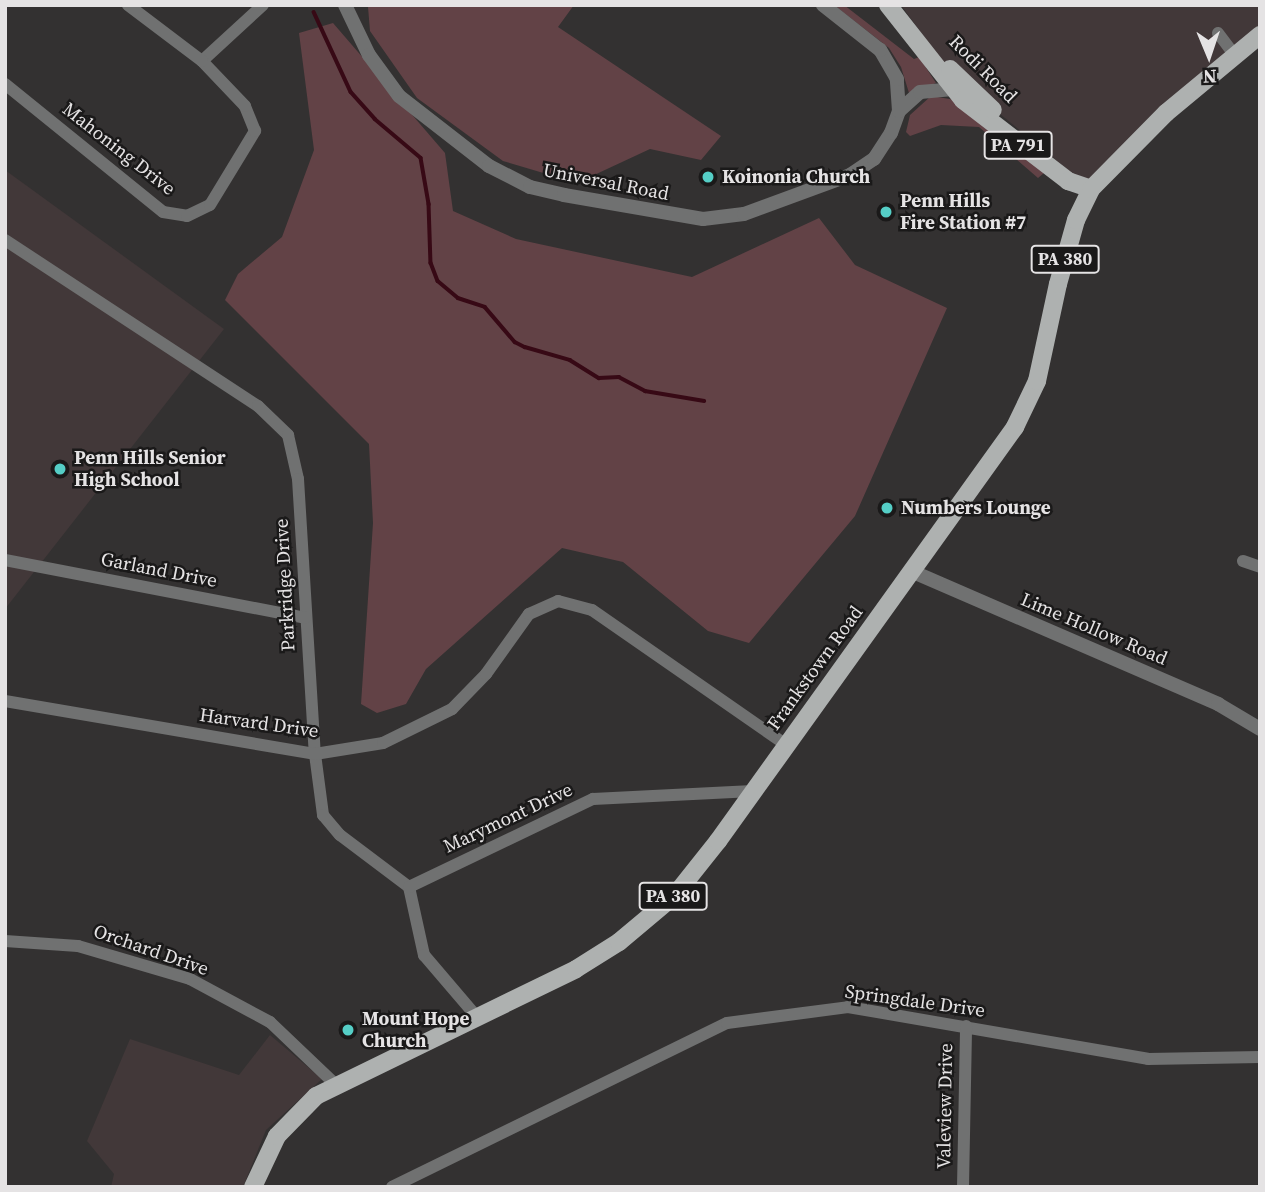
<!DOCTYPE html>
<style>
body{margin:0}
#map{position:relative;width:1265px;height:1192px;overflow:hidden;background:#333131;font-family:"Source Serif 4",serif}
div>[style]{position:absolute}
.built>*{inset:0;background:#423839}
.green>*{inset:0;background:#624246}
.stream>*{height:3.5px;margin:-1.75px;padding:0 1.75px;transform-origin:1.75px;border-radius:1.75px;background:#370915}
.minor>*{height:12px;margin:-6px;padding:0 6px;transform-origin:6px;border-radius:6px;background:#707171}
.tertiary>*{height:14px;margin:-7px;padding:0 7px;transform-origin:7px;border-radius:7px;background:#707171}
.primary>*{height:18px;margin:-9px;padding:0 9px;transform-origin:9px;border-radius:9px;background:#aeb1b0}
.dots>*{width:19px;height:19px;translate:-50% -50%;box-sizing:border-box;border:4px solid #1a1919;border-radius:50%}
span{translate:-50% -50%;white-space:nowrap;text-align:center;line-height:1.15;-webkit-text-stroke:5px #1a1919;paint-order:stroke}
.shield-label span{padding:2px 5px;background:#1a1919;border:2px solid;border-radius:5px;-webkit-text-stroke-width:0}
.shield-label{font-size:18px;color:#e5e3e4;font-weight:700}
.street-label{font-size:19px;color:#e5e3e4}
.poi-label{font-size:19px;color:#e5e3e4;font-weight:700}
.left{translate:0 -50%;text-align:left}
.frame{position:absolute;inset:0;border:7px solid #e5e3e4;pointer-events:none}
.north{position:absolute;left:1174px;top:21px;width:70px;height:70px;-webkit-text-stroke:5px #1a1919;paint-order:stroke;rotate:178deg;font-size:19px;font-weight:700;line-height:28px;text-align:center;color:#e5e3e4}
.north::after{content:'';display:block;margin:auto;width:24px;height:32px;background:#e5e3e4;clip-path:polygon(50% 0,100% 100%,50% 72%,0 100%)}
</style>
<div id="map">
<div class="built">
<div style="clip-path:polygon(901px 5px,1260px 5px,1260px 35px,1091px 189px,971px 90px,943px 63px)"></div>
<div style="clip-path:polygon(5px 170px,224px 329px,5px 609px)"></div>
<div style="clip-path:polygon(270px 1035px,322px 1079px,266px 1130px,243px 1187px,111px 1187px,114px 1174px,87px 1141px,130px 1039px,239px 1075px)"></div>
</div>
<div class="green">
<div style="clip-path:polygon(574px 5px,558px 27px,721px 136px,701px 160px,650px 149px,577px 183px,503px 161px,417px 98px,370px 31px,368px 7px)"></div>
<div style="clip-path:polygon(834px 5px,844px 5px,914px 59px,919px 57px,936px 83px,909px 93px,901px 67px,889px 48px)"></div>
<div style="clip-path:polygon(333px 23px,445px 153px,453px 211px,516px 239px,692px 277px,819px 218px,855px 265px,947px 308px,855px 516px,749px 643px,708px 631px,623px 562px,562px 548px,426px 669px,406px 704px,377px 713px,361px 704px,373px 523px,369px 444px,225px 300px,238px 274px,282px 237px,314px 150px,299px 33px)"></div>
<div style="clip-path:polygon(931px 96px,956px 100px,1044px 173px,1038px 178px,979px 127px,941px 125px,910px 136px,906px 132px,910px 115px)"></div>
</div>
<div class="stream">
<div style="left:314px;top:12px;width:88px;rotate:65.2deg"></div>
<div style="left:351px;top:92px;width:36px;rotate:48deg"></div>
<div style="left:375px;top:119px;width:60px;rotate:40.3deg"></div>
<div style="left:421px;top:158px;width:47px;rotate:80.1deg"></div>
<div style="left:429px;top:204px;width:59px;rotate:88.1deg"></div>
<div style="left:431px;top:263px;width:19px;rotate:69deg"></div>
<div style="left:438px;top:281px;width:26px;rotate:40deg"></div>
<div style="left:458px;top:298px;width:28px;rotate:18deg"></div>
<div style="left:485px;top:307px;width:46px;rotate:49.4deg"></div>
<div style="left:515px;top:342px;width:11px;rotate:27deg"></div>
<div style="left:525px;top:347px;width:47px;rotate:16.1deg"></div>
<div style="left:570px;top:360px;width:34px;rotate:32deg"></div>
<div style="left:599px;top:378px;width:20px;rotate:-3deg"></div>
<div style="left:619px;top:377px;width:30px;rotate:28deg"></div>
<div style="left:645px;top:391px;width:60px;rotate:9.6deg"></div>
</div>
<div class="minor">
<div style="left:1218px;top:33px;width:26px;rotate:53deg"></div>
<div style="left:202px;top:61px;width:83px;rotate:-42.6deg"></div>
<div style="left:5px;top:84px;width:203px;rotate:39deg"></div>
<div style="left:163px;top:212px;width:24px;rotate:9deg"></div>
<div style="left:187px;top:216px;width:25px;rotate:-26deg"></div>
<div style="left:210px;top:205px;width:87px;rotate:-58.7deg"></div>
<div style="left:255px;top:131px;width:27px;rotate:-112deg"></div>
<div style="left:245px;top:106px;width:62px;rotate:-133.7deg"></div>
<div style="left:202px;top:61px;width:93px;rotate:-142.9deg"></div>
<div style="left:5px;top:240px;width:303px;rotate:33.3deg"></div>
<div style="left:258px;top:406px;width:42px;rotate:44deg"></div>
<div style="left:288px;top:435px;width:45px;rotate:77.2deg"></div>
<div style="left:298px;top:479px;width:276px;rotate:86.5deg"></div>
<div style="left:315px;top:754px;width:62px;rotate:82.5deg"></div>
<div style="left:323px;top:815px;width:26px;rotate:50deg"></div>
<div style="left:340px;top:835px;width:86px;rotate:37deg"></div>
<div style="left:409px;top:887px;width:70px;rotate:77.6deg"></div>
<div style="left:424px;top:955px;width:82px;rotate:49.5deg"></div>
<div style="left:5px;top:560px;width:306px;rotate:10.9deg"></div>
<div style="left:1243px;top:561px;width:18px;rotate:19deg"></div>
<div style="left:5px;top:701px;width:314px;rotate:9.7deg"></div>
<div style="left:315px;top:754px;width:69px;rotate:-9.2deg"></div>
<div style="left:383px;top:743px;width:77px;rotate:-26.2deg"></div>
<div style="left:452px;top:709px;width:49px;rotate:-45.8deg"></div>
<div style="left:486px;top:674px;width:74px;rotate:-54.4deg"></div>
<div style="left:529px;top:614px;width:32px;rotate:-24deg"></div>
<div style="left:558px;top:601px;width:35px;rotate:15deg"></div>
<div style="left:592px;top:610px;width:236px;rotate:34.8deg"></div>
<div style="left:409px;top:887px;width:204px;rotate:-25.6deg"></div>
<div style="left:593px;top:799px;width:160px;rotate:-2.9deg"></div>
<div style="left:5px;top:941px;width:73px;rotate:3.9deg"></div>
<div style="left:78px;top:946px;width:117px;rotate:16.4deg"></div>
<div style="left:190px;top:979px;width:91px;rotate:28.3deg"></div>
<div style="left:270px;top:1022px;width:90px;rotate:43.6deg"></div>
<div style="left:392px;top:1187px;width:373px;rotate:-26.1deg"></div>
<div style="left:727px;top:1023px;width:122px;rotate:-7.5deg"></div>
<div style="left:848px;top:1007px;width:304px;rotate:9.8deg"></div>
<div style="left:1148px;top:1059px;width:112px;rotate:-1deg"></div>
<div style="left:963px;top:1187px;width:161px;rotate:-88.9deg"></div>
</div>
<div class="tertiary">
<div style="left:345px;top:5px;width:55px;rotate:64.4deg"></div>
<div style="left:369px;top:55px;width:51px;rotate:53.8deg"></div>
<div style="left:399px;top:96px;width:114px;rotate:37.9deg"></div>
<div style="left:489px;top:166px;width:46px;rotate:27.1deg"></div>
<div style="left:530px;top:187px;width:35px;rotate:13deg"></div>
<div style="left:564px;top:195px;width:141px;rotate:9.8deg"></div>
<div style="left:703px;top:219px;width:41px;rotate:-7deg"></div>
<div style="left:744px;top:214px;width:113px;rotate:-20.2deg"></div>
<div style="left:850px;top:175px;width:29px;rotate:-34deg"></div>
<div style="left:874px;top:159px;width:31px;rotate:-57deg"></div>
<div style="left:891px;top:133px;width:23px;rotate:-70deg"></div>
<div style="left:899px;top:111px;width:32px;rotate:-94deg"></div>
<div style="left:897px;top:79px;width:34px;rotate:-120deg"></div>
<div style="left:880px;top:50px;width:73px;rotate:-141.7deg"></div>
<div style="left:899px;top:111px;width:28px;rotate:-42deg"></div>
<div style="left:920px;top:92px;width:33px;rotate:-5deg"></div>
<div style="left:911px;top:571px;width:335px;rotate:23.4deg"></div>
<div style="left:1218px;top:704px;width:49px;rotate:30.8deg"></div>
</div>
<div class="primary">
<div style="left:888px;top:5px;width:121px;rotate:51.7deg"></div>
<div style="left:963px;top:100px;width:133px;rotate:37.6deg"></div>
<div style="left:1068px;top:181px;width:24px;rotate:19deg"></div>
<div style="left:950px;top:69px;width:59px;rotate:43.6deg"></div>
<div style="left:253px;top:1187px;width:56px;rotate:-64.8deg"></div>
<div style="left:277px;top:1136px;width:56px;rotate:-45.7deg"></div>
<div style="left:316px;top:1096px;width:289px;rotate:-26deg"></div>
<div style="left:576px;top:969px;width:51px;rotate:-32.1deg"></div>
<div style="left:619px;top:942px;width:73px;rotate:-40deg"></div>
<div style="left:675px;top:895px;width:69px;rotate:-51.5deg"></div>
<div style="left:718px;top:841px;width:510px;rotate:-54.34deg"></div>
<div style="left:1015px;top:427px;width:51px;rotate:-64.4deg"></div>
<div style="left:1037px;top:381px;width:99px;rotate:-77.8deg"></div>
<div style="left:1058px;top:284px;width:66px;rotate:-74.3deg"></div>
<div style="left:1076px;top:220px;width:34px;rotate:-64deg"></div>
<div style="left:1091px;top:189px;width:107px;rotate:-45.4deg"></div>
<div style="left:1166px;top:113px;width:122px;rotate:-39.7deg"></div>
</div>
<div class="dots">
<div style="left:708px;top:177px;background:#55cec6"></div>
<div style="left:886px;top:212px;background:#55cec6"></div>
<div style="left:60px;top:469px;background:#55cec6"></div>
<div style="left:887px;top:508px;background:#55cec6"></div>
<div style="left:348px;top:1030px;background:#55cec6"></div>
</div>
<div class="shield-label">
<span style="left:1018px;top:145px">PA 791</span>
<span style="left:1065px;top:259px">PA 380</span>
<span style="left:673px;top:896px">PA 380</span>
</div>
<div class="street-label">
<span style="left:983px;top:69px;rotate:45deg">Rodi Road</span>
<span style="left:119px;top:149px;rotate:38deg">Mahoning Drive</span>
<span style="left:606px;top:182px;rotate:11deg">Universal Road</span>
<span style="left:159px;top:570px;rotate:11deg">Garland Drive</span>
<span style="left:285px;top:585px;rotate:-93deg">Parkridge Drive</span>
<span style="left:1094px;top:629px;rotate:23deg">Lime Hollow Road</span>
<span style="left:815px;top:668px;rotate:-54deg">Frankstown Road</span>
<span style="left:259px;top:723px;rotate:8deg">Harvard Drive</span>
<span style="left:508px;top:818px;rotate:-25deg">Marymont Drive</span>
<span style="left:151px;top:950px;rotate:19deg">Orchard Drive</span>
<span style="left:915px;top:1001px;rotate:8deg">Springdale Drive</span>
<span style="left:945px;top:1106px;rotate:-89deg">Valeview Drive</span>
</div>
<div class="poi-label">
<span class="left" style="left:722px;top:177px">Koinonia Church</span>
<span class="left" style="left:900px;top:212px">Penn Hills<br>Fire Station #7</span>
<span class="left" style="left:74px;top:469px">Penn Hills Senior<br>High School</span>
<span class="left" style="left:901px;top:508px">Numbers Lounge</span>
<span class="left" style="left:362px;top:1030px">Mount Hope<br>Church</span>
</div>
<div class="frame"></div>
<div class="north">N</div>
</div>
